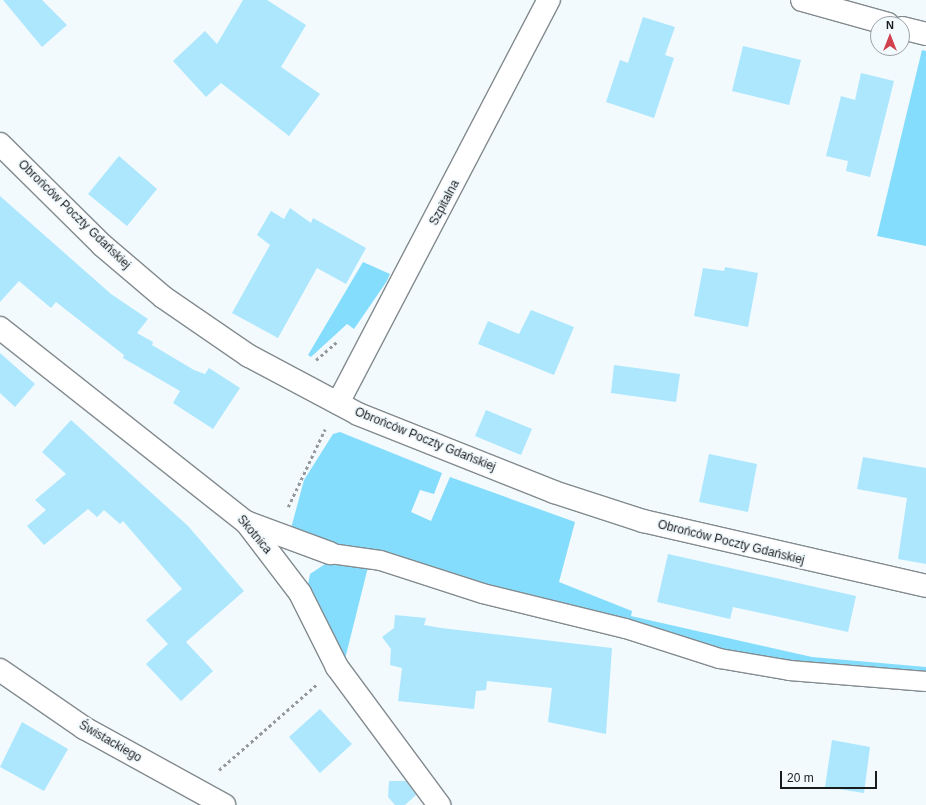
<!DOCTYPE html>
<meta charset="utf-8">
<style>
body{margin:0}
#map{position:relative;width:926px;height:805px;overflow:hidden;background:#f2fafe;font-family:Helvetica,sans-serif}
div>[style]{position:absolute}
.green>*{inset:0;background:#85ddfd}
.building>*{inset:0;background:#ace7fe}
.path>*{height:2.5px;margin-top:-1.25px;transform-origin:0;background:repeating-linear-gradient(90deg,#949a9c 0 3px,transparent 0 6px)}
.roads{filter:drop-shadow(1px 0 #838b8f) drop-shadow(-1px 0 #838b8f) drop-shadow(0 1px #838b8f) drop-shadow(0 -1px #838b8f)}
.service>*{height:19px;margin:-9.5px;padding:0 9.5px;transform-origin:9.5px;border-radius:9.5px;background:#fff}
.pedestrian>*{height:22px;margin:-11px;padding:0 11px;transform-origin:11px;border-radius:11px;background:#fff}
.minor>*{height:22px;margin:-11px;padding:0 11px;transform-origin:11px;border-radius:11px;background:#fff}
.tertiary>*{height:22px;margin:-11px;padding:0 11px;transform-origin:11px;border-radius:11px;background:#fff}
span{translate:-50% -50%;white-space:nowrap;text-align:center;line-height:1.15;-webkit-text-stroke:4px #f2fafe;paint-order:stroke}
.street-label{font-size:12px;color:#191c1d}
.north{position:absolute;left:870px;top:16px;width:40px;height:40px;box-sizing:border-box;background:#f2fafe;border:1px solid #9ba1a4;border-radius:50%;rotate:0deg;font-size:11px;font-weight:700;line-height:16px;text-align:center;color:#191c1d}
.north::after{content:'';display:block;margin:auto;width:14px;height:18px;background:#d0404d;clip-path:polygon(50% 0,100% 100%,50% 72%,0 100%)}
.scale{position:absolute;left:780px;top:771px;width:97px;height:18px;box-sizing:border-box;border:2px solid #191c1d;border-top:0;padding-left:5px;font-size:12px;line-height:14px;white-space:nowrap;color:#191c1d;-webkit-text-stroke:3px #f2fafe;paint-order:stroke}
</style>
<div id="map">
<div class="green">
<div style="clip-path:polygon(922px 50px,926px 51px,926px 246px,877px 236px)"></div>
<div style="clip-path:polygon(363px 262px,390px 274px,387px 281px,354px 329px,347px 324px,311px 357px,308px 355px)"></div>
<div style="clip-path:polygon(340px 432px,442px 473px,434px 494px,420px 490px,411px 512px,431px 521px,450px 477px,575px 522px,559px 582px,632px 611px,631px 616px,812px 657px,926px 667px,926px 674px,756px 658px,290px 532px,304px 480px,333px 434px)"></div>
<div style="clip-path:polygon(328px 562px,368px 567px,345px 659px,307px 590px,310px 574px)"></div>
</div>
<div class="building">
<div style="clip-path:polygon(3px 0,42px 0,67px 25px,42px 47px)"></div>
<div style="clip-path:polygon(243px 0,267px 0,306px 25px,281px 67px,320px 94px,289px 136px,221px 83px,206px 97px,173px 61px,205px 31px,217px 44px)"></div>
<div style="clip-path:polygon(643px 17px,675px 27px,665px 55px,674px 58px,654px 118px,606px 102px,620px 60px,628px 63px)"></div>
<div style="clip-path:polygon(743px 46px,801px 60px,789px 105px,732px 91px)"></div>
<div style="clip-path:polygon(861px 73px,894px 81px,870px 177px,846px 171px,848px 161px,826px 156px,841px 96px,855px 100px)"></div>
<div style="clip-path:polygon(119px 156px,157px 189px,127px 226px,88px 194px)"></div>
<div style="clip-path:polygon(0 196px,111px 294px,148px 319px,137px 333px,153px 342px,152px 345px,194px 370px,205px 374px,209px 368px,240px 388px,213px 429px,173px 403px,180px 391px,123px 358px,124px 355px,56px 302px,51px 308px,19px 281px,0 302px)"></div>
<div style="clip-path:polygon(290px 208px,311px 223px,313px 218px,366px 248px,346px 284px,317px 268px,278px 338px,232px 313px,270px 245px,257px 235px,271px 211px,284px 219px)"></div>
<div style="clip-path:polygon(725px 267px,758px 273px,748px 327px,694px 316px,703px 268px,724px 271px)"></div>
<div style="clip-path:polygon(531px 310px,574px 327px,554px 375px,478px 344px,488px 321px,519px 334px)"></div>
<div style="clip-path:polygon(0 353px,35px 384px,15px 407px,0 393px)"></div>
<div style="clip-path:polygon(614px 365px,680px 374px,676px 402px,611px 393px)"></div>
<div style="clip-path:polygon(486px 410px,532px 429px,521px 455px,475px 436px)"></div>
<div style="clip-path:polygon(71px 420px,188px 526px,244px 591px,186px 642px,213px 671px,181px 701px,146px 664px,168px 644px,146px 620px,182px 589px,123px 521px,120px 524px,104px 510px,97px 517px,88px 509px,44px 545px,27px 526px,46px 510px,35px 500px,66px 474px,42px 452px)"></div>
<div style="clip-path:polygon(709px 454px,757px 464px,748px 512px,699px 502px)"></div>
<div style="clip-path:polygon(863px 457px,926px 468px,926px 564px,898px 559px,907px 498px,857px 489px)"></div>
<div style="clip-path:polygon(668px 554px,856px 596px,848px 632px,733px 607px,730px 619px,657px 602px)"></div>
<div style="clip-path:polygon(395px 615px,426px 618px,424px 625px,441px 628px,612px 648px,606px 734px,548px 722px,552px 688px,487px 681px,486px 690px,476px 691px,474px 709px,398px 701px,402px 668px,390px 665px,391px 649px,382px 637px,394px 628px)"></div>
<div style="clip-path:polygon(320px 709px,352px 744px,320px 773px,289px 737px)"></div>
<div style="clip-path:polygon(22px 722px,68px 749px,44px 791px,0 767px)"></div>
<div style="clip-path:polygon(832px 740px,870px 747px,864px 793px,825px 787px)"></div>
<div style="clip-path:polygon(389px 781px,406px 781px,416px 795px,405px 805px,395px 805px,388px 797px)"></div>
</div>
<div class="path">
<div style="left:316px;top:360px;width:29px;rotate:-41deg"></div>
<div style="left:288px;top:507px;width:86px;rotate:-64.6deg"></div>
<div style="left:219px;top:770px;width:129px;rotate:-41.2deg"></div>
</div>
<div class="roads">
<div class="service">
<div style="left:330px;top:553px;width:50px;rotate:8deg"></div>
<div style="left:380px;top:560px;width:107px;rotate:17.9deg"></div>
<div style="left:482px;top:593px;width:147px;rotate:13.8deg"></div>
<div style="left:625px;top:628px;width:99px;rotate:17.7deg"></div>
<div style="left:719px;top:658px;width:71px;rotate:9.7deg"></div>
<div style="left:789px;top:670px;width:137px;rotate:4.6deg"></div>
</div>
<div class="pedestrian">
<div style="left:246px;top:522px;width:90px;rotate:20.3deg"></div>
</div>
<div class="minor">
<div style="left:802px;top:0;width:89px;rotate:15.6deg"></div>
<div style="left:902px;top:28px;width:25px;rotate:14deg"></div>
<div style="left:0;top:328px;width:313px;rotate:38.3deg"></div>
<div style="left:246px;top:522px;width:89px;rotate:52.7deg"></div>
<div style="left:300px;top:593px;width:83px;rotate:63.4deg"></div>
<div style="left:337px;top:667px;width:172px;rotate:53.5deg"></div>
<div style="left:338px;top:403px;width:455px;rotate:-62.4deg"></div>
<div style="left:0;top:670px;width:102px;rotate:34.6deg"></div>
<div style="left:84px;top:728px;width:160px;rotate:28.8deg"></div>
</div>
<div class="tertiary">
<div style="left:0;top:144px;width:144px;rotate:44.7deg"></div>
<div style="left:102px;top:245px;width:80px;rotate:40.4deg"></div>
<div style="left:163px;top:297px;width:104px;rotate:34.5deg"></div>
<div style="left:249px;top:356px;width:123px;rotate:28deg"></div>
<div style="left:358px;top:414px;width:211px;rotate:21.7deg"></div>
<div style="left:554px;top:492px;width:94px;rotate:18deg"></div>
<div style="left:643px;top:521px;width:290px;rotate:12.9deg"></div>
</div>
</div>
<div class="street-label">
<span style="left:445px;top:203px;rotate:-62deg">Szpitalna</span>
<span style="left:74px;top:215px;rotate:44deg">Obrońców Poczty Gdańskiej</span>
<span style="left:425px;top:440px;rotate:22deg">Obrońców Poczty Gdańskiej</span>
<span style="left:254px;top:535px;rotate:50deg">Skotnica</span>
<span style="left:731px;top:543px;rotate:14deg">Obrońców Poczty Gdańskiej</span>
<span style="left:110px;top:742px;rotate:30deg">Świstackiego</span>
</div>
<div class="north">N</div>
<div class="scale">20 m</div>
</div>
